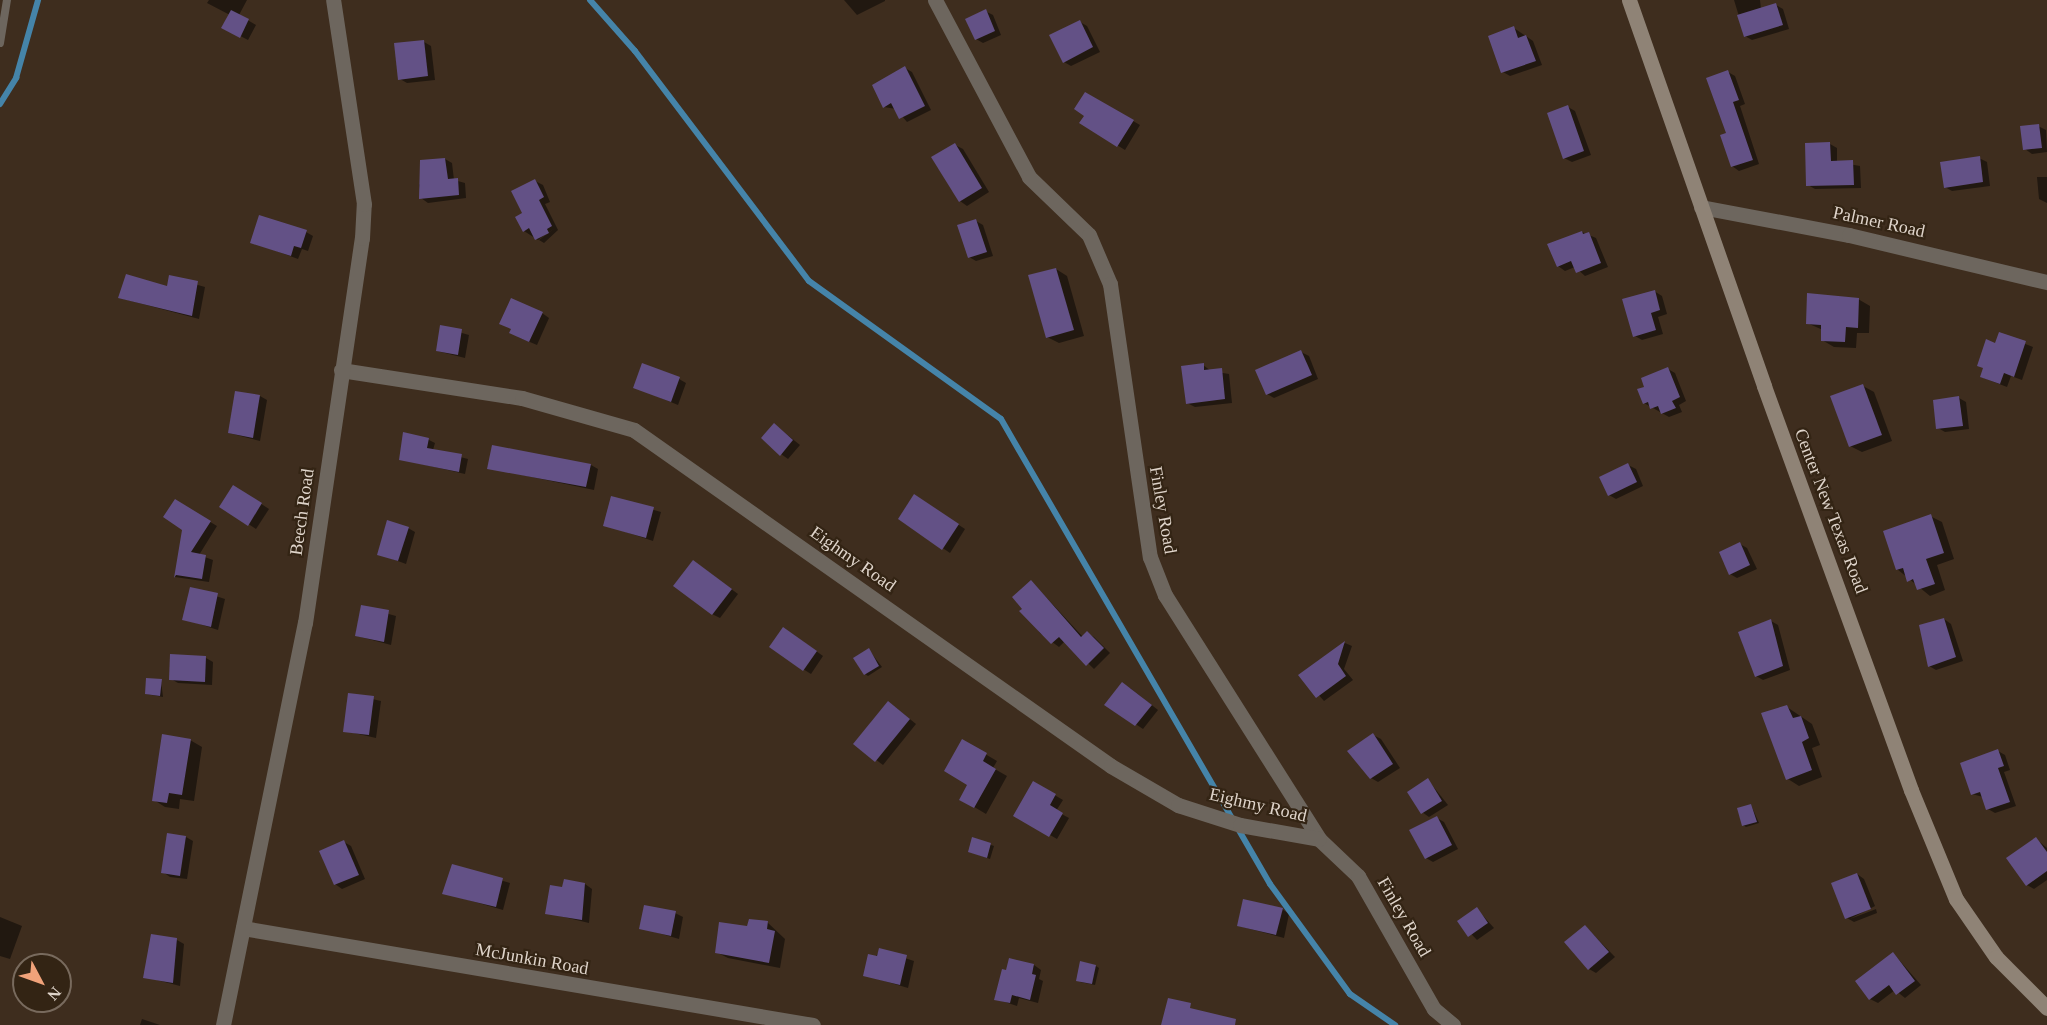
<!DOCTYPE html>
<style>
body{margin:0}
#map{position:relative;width:2047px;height:1025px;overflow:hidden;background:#3e2d1e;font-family:Georgia,serif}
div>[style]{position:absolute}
.shadow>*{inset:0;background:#0007}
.stream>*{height:6px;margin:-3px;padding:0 3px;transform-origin:3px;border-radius:3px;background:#4584a9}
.building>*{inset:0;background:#635186}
.lane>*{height:8px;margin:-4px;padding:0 4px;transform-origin:4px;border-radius:4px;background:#6d665e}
.street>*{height:15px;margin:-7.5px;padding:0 7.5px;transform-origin:7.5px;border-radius:7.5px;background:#6d665e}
.secondary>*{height:15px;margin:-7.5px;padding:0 7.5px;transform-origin:7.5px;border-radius:7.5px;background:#8f8376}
span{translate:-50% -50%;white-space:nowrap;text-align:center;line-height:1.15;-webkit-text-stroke:4.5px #332414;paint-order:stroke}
.street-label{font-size:18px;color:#dfd4ca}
.north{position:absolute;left:12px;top:953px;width:60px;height:60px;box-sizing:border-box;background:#332414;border:2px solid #786a5d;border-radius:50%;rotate:131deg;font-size:16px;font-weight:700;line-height:24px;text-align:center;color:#dfd4ca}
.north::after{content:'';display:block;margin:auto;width:21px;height:27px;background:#f0a27a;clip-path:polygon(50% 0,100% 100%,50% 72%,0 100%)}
</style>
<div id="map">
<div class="shadow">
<div style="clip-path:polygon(209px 0,247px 0,239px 15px,256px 25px,248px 40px,223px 27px,230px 15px,207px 3px)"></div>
<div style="clip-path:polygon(844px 0,885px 0,885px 1px,857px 15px)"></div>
<div style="clip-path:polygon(1734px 0,1760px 0,1761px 9px,1776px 5px,1783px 9px,1789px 29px,1752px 40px,1745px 36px)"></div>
<div style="clip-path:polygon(985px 11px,993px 15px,1001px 35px,983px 43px,976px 39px)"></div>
<div style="clip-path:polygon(1080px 22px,1087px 26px,1100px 52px,1071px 66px,1064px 62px)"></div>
<div style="clip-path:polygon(1514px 28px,1533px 41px,1542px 65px,1510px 76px,1503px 72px)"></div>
<div style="clip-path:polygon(424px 42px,431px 46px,435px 80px,407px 83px,400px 79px)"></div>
<div style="clip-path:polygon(905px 68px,912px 72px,931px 110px,907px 122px,896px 109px,884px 107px)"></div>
<div style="clip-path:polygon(1728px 72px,1735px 76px,1745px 104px,1740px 106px,1759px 164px,1739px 171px,1732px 166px,1728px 134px)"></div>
<div style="clip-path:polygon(1086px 94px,1140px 125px,1125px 150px,1081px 123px,1086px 115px)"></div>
<div style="clip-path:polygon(1568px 107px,1575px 111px,1591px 155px,1572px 162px,1564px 158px)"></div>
<div style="clip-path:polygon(2038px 126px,2046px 130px,2047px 152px,2032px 154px,2025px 149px)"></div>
<div style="clip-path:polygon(1830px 144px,1837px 148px,1837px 162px,1860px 166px,1861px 188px,1815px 189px,1808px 185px)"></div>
<div style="clip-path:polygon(955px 145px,963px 149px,989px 192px,967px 206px,960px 201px,933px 158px)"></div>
<div style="clip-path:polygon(1979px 158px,1987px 162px,1990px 186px,1952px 191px,1945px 187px)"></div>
<div style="clip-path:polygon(445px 159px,452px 163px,454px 180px,465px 183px,466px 198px,428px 203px,421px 198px,419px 185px)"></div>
<div style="clip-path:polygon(2037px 177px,2047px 177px,2047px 203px,2039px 199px)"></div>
<div style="clip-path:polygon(535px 181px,543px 185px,550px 202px,545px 204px,558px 230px,544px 243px,539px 240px,555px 228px,538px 240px,524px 231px,524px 213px)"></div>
<div style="clip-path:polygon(976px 221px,983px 225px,993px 256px,976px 261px,969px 257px)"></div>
<div style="clip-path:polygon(306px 232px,313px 236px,308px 251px,302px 249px,298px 259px,252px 242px)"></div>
<div style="clip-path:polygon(1582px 232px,1596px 238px,1608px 267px,1585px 276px,1575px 267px,1565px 271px,1558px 266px)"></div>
<div style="clip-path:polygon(1056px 269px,1067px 276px,1084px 336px,1059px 343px,1047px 337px)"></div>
<div style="clip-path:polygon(170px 277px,205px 287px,199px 319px,120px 298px,168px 288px)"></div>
<div style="clip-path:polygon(1654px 291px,1662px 296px,1667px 314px,1658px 317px,1663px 334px,1642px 340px,1635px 336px)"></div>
<div style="clip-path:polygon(1858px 299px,1870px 306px,1869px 333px,1857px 333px,1856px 348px,1834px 347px,1822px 340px,1823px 330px,1807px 323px)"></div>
<div style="clip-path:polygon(542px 313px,549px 318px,537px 345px,518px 337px,512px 329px)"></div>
<div style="clip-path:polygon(441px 327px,469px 335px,465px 358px,437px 351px)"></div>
<div style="clip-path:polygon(2000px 334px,2033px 347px,2022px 380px,2011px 376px,2007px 387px,1981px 377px)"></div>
<div style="clip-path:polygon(1301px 352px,1309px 356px,1318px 379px,1274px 398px,1267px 394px)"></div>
<div style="clip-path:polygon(1203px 365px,1211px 371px,1229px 374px,1232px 403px,1195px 407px,1187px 403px)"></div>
<div style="clip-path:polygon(1668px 369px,1675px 373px,1686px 401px,1679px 405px,1682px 412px,1669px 417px,1644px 403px,1646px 388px)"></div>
<div style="clip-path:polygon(679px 379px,686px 383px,678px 405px,634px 387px)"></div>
<div style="clip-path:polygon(1863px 386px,1874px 392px,1892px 441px,1862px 452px,1850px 446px)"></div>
<div style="clip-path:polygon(260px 396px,267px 400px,260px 441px,229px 433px)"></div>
<div style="clip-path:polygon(1959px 398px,1966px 402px,1969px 429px,1945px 432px,1938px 428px)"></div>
<div style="clip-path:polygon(775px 425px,800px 445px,788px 459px,781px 454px)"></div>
<div style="clip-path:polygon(404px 434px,429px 440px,435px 443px,433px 450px,468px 459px,465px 474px,400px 459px)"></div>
<div style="clip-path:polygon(591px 465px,598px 469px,594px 490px,489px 468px)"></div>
<div style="clip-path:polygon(1628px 465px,1636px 469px,1643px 486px,1616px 499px,1609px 495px)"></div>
<div style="clip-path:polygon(241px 491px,269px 509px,256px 529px,221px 506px)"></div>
<div style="clip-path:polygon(612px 498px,661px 512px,653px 541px,605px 525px)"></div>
<div style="clip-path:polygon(175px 501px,217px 526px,199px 555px,213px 560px,209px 582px,175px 577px,184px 529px)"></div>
<div style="clip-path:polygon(922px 501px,965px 529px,950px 553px,900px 519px)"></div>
<div style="clip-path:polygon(1930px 516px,1942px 522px,1954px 559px,1937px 565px,1945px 590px,1930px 596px,1897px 569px)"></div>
<div style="clip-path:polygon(408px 528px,415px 532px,406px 564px,379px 554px)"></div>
<div style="clip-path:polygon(1740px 544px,1747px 548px,1757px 569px,1737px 578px,1730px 574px)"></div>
<div style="clip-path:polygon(700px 566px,738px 594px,720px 618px,712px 614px)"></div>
<div style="clip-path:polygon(1032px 582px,1083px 637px,1087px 633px,1094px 637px,1110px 653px,1094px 669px,1065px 641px,1059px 647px,1040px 633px,1014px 597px)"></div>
<div style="clip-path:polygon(191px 588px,225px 599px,218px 630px,184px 619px)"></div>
<div style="clip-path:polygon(363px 607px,396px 616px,391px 645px,357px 636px)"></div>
<div style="clip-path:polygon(1944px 619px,1951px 624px,1963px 661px,1936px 670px,1929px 666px)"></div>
<div style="clip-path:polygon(1771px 621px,1778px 625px,1790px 670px,1763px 680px,1756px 676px)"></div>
<div style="clip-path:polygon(791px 633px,823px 656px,811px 674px,803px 669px)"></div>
<div style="clip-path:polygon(1345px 643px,1352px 646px,1344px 669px,1353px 680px,1324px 701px,1301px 675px)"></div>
<div style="clip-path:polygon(869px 650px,882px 667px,868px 676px,865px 674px)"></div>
<div style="clip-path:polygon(206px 658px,213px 662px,212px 685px,178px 683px,171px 679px)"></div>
<div style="clip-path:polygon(161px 681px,163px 697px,146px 694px)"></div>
<div style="clip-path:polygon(1130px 688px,1158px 710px,1143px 729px,1107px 705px)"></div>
<div style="clip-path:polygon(350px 694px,381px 701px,376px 738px,345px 731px)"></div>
<div style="clip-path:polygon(895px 707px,916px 724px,883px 765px,855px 744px)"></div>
<div style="clip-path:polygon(1787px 707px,1812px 724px,1820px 745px,1812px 748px,1822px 777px,1799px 786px,1788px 779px,1763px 714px)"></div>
<div style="clip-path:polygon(1373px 735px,1381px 739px,1400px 768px,1378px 782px,1371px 778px)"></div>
<div style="clip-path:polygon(190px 740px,202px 747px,194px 801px,180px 799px,179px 809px,165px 807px,154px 800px)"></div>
<div style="clip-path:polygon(963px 741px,997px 761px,993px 768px,1007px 776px,986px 814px,961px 799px,969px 784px)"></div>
<div style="clip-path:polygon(1998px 751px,2005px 755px,2010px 770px,2004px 772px,2016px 806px,1995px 813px,1988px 809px,1983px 797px,1972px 794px)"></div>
<div style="clip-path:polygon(1428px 780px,1448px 805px,1429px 817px,1422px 812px)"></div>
<div style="clip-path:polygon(1034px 783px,1063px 800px,1056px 811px,1069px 818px,1057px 839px,1015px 815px)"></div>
<div style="clip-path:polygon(1751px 805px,1759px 823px,1746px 827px,1743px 825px)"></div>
<div style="clip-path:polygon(1437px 818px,1444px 822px,1458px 849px,1433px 862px,1426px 858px)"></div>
<div style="clip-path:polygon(186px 837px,193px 841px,187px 879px,170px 877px,163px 872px)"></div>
<div style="clip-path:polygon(973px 839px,994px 846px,990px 859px,970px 852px)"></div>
<div style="clip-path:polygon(2036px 839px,2047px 848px,2047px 880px,2034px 889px,2027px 885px)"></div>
<div style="clip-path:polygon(344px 842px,351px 846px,365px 879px,342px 889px,335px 884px)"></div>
<div style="clip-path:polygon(453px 866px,510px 883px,503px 910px,444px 893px)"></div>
<div style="clip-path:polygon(1857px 874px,1864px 879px,1875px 906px,1850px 919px,1876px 909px,1877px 913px,1854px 922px,1847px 918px)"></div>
<div style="clip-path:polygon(585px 884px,592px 889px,589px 923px,547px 913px,563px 888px)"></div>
<div style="clip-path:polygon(1282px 909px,1289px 914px,1284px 938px,1239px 926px)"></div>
<div style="clip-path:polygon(1477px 909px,1494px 928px,1477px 940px,1459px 921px)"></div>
<div style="clip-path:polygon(675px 913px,683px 917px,679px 939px,641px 928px)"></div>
<div style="clip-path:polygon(0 917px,22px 926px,10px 959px,0 956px)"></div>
<div style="clip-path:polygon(767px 922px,785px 939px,780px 968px,728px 958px,716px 952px,748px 928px)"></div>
<div style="clip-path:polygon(1585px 926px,1615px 957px,1596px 973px,1589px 969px)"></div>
<div style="clip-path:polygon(177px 940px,184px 944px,180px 986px,145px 977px)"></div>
<div style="clip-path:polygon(880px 950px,914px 961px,908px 988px,864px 975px)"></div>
<div style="clip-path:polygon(1893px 953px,1921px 985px,1905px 998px,1895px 990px,1878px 1003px,1870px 999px)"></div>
<div style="clip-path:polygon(1034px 965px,1041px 970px,1039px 979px,1043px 981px,1038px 1003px,1019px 998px,1017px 1006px,996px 999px)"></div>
<div style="clip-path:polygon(1096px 966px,1099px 968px,1095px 985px,1080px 982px)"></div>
<div style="clip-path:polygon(142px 1019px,160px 1025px,140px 1025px)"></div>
</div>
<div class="stream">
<div style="left:590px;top:0;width:68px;rotate:48.6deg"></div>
<div style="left:635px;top:51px;width:288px;rotate:52.9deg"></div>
<div style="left:809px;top:281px;width:236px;rotate:35.7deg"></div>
<div style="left:1001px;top:419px;width:537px;rotate:59.95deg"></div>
<div style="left:1270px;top:884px;width:136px;rotate:54deg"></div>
<div style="left:1350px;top:994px;width:55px;rotate:34.6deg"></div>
<div style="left:0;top:104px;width:31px;rotate:-58deg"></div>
<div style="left:16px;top:78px;width:81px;rotate:-74.2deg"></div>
</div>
<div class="building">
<div style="clip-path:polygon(1776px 3px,1783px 25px,1744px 37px,1737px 15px)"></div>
<div style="clip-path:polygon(986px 9px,995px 31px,975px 40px,965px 19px)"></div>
<div style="clip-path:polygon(231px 10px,249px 19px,240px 38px,221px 28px)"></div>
<div style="clip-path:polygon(1080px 20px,1093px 47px,1063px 63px,1049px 35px)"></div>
<div style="clip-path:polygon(1514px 26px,1518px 38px,1526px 35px,1536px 61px,1501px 73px,1488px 36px)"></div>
<div style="clip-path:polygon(424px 40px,428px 76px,398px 80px,394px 43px)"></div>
<div style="clip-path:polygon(905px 66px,925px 106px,899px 119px,891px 103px,883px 108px,872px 85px)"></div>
<div style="clip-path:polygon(1728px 70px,1739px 100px,1733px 102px,1753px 160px,1731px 167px,1720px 135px,1726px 133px,1706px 78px)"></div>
<div style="clip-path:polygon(1085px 92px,1134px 120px,1117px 147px,1079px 123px,1084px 116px,1074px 109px)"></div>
<div style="clip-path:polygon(1568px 105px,1584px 151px,1563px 159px,1547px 113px)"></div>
<div style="clip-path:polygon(2039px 124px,2042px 148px,2023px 150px,2020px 126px)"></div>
<div style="clip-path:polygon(1830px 142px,1831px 161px,1853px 160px,1854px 185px,1806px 186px,1805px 143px)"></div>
<div style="clip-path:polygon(955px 143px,982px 188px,959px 202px,931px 157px)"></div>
<div style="clip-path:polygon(1980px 156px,1983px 182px,1944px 188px,1940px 162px)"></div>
<div style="clip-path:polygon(445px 158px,448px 179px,458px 178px,459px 195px,419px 199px,420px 160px)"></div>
<div style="clip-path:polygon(535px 179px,544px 197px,539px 200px,552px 226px,547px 229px,549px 233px,535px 240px,529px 228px,523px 232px,515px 217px,522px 213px,511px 191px)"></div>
<div style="clip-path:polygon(259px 215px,307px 230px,301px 248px,294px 246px,291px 256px,250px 243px)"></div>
<div style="clip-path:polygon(976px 219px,987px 252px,968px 258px,957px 225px)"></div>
<div style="clip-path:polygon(1582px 231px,1583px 234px,1589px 232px,1601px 263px,1576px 273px,1571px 261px,1557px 267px,1547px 244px)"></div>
<div style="clip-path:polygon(1056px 268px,1074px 330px,1046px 338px,1028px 275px)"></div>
<div style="clip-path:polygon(126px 274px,167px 286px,169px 275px,198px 281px,192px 316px,118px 298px)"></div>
<div style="clip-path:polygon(1655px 290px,1660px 310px,1651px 313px,1656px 330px,1633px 337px,1622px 299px)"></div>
<div style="clip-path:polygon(1807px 293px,1859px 298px,1858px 328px,1846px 327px,1845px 342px,1821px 341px,1821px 325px,1806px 324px)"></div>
<div style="clip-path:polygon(511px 298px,543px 312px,529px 342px,509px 333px,511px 329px,499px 324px)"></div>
<div style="clip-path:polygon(440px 325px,462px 329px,458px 355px,436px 351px)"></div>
<div style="clip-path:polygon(1999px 332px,2026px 341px,2014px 377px,2004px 373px,2000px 384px,1980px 377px,1983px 368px,1977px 366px,1986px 339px,1995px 343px)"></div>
<div style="clip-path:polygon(1301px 350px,1312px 375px,1266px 395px,1255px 370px)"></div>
<div style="clip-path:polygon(642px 363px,680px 377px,671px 402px,633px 388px)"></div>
<div style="clip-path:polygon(1204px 363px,1204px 370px,1222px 368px,1225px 399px,1186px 404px,1181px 366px)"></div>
<div style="clip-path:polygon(1668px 367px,1680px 397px,1672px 401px,1676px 408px,1661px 414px,1658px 406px,1650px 409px,1648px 402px,1643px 404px,1637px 389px,1644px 387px,1641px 378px)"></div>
<div style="clip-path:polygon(1863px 384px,1882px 435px,1849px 447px,1830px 396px)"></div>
<div style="clip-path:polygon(235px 391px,260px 395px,253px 438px,228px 433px)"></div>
<div style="clip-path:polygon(1959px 396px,1963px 426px,1936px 429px,1933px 400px)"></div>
<div style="clip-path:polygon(774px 423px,793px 440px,780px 456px,761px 438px)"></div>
<div style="clip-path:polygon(403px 432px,429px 438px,427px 448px,462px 454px,459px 472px,399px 460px)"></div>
<div style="clip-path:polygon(492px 445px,591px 464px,586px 487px,487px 469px)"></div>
<div style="clip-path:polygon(1628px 463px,1637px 482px,1608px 496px,1599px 477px)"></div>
<div style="clip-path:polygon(233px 485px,262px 503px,248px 526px,219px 507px)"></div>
<div style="clip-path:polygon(914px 494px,959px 524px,942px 550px,898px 519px)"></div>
<div style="clip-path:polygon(611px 496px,654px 507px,646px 538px,603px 526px)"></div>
<div style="clip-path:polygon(175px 499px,211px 521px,191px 552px,206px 555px,202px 579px,176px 575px,174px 578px,182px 530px,163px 517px)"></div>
<div style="clip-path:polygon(1931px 514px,1944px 553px,1926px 559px,1935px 584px,1917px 590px,1913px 579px,1907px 582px,1903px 568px,1896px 570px,1883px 531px)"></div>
<div style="clip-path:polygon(387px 520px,409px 527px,398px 561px,377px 555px)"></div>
<div style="clip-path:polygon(1740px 542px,1750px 565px,1729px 575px,1719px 552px)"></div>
<div style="clip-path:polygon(693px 560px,732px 589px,712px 615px,673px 586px)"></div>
<div style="clip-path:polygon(1031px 580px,1081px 637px,1087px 631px,1104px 648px,1086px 666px,1059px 637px,1051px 644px,1019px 611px,1022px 609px,1012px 597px)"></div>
<div style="clip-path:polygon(190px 587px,218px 593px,211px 627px,182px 620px)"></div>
<div style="clip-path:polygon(361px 605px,389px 610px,384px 642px,355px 636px)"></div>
<div style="clip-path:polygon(1944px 618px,1956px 657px,1928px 667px,1919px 625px)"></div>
<div style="clip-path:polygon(1771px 619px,1783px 666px,1755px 677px,1738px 632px)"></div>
<div style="clip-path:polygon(783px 627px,817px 651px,803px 671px,769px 647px)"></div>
<div style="clip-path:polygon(1345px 641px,1338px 664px,1346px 676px,1316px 698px,1298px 675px)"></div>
<div style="clip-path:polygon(869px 648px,879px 666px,864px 675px,853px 658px)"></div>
<div style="clip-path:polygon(170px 654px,206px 656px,205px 682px,169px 680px)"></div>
<div style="clip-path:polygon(146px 678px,162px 679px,160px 696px,145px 694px)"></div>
<div style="clip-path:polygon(1122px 682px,1152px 705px,1135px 726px,1104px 705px)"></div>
<div style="clip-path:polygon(348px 693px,374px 696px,369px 735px,343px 732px)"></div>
<div style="clip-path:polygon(888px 701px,910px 719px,875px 762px,853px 744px)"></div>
<div style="clip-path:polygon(1787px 705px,1793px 718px,1801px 716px,1809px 738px,1802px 742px,1812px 770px,1786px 780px,1761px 713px)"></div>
<div style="clip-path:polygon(1373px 733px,1393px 764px,1370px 779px,1347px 751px)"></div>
<div style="clip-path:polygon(162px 734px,191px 739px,182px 795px,169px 793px,167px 803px,152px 801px)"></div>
<div style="clip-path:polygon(962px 739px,987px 753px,983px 761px,996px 769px,974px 808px,959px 800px,967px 785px,944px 771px)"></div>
<div style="clip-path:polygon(1998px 749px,2004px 766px,1998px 768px,2010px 802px,1986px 810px,1980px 792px,1971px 795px,1960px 763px)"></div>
<div style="clip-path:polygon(1428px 778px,1442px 801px,1421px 814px,1407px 792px)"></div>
<div style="clip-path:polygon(1033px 781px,1056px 794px,1050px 805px,1063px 813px,1049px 837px,1013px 816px)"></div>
<div style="clip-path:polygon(1751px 804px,1757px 822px,1742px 826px,1737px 808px)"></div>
<div style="clip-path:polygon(1437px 816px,1452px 845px,1425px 859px,1409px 830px)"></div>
<div style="clip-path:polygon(167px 833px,186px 836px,180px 876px,161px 873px)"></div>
<div style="clip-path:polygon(972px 837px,991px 843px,987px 858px,968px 852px)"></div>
<div style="clip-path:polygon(2036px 837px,2047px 852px,2047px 871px,2026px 886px,2006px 858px)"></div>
<div style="clip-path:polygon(344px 840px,359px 875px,334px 885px,319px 851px)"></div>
<div style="clip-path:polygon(452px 864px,503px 878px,496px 907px,442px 894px)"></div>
<div style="clip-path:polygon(1857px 873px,1871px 909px,1845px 919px,1831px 883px)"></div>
<div style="clip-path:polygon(564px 879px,585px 883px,582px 920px,545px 914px,550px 885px,562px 887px)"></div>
<div style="clip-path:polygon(1243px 899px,1283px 908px,1276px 935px,1237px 926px)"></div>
<div style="clip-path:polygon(644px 905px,676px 911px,671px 936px,639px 929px)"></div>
<div style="clip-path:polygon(1477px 907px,1488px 923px,1468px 937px,1457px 921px)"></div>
<div style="clip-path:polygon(749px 919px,768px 921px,767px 929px,775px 931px,769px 963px,715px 953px,719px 922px,747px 926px)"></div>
<div style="clip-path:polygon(1585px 925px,1609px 952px,1588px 970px,1564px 942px)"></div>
<div style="clip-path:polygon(151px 934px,177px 938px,173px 983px,143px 978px)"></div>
<div style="clip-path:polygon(879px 948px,907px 955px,900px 985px,863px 976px,868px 954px,877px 956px)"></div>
<div style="clip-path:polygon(1893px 952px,1915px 981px,1896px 995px,1889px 985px,1869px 1000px,1855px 981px)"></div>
<div style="clip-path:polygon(1009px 958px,1034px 964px,1032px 974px,1036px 975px,1030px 1000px,1012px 995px,1010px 1003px,994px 1000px,1002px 969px,1006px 970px)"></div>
<div style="clip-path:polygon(1080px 961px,1096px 965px,1092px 984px,1076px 981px)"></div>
<div style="clip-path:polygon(1168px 998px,1191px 1003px,1190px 1008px,1236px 1019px,1235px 1025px,1161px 1025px)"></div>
</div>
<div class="lane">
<div style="left:0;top:43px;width:44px;rotate:-80.8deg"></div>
</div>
<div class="street">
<div style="left:935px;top:0;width:200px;rotate:62deg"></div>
<div style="left:1029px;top:177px;width:83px;rotate:44deg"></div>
<div style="left:1089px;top:235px;width:53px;rotate:66.8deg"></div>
<div style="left:1110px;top:284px;width:276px;rotate:81.7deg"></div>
<div style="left:1150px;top:557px;width:41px;rotate:68.5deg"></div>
<div style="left:1165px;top:595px;width:289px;rotate:57.7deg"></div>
<div style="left:1319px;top:839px;width:54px;rotate:43.5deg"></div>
<div style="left:1358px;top:876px;width:153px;rotate:60.3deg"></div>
<div style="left:1434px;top:1009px;width:25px;rotate:40deg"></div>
<div style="left:1701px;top:207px;width:151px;rotate:10.7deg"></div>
<div style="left:1849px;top:235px;width:204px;rotate:13.4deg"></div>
<div style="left:341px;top:370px;width:183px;rotate:8.8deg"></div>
<div style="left:522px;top:398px;width:116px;rotate:15.9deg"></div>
<div style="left:634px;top:430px;width:583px;rotate:35.16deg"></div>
<div style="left:1111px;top:766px;width:78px;rotate:30.2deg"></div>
<div style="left:1178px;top:805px;width:65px;rotate:17.9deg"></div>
<div style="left:1240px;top:825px;width:80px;rotate:10deg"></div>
<div style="left:243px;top:928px;width:578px;rotate:9.66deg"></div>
<div style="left:223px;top:1025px;width:410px;rotate:-78.5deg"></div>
<div style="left:305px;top:623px;width:389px;rotate:-81.6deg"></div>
<div style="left:362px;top:238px;width:34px;rotate:-87deg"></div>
<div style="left:364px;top:204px;width:206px;rotate:-98.6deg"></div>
</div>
<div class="secondary">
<div style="left:1629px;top:0;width:409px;rotate:70.7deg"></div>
<div style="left:1764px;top:386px;width:430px;rotate:70deg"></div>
<div style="left:1911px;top:790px;width:118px;rotate:67.6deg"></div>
<div style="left:1956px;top:899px;width:70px;rotate:55.4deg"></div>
<div style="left:1996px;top:957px;width:72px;rotate:45deg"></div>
</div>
<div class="street-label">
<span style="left:1879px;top:222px;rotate:12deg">Palmer Road</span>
<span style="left:1163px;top:510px;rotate:80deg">Finley Road</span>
<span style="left:1831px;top:511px;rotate:69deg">Center New Texas Road</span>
<span style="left:302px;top:512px;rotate:-82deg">Beech Road</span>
<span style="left:853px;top:559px;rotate:35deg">Eighmy Road</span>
<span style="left:1258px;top:805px;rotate:13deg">Eighmy Road</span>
<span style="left:1404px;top:917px;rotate:60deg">Finley Road</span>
<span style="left:532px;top:959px;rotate:10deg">McJunkin Road</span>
</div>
<div class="north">N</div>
</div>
